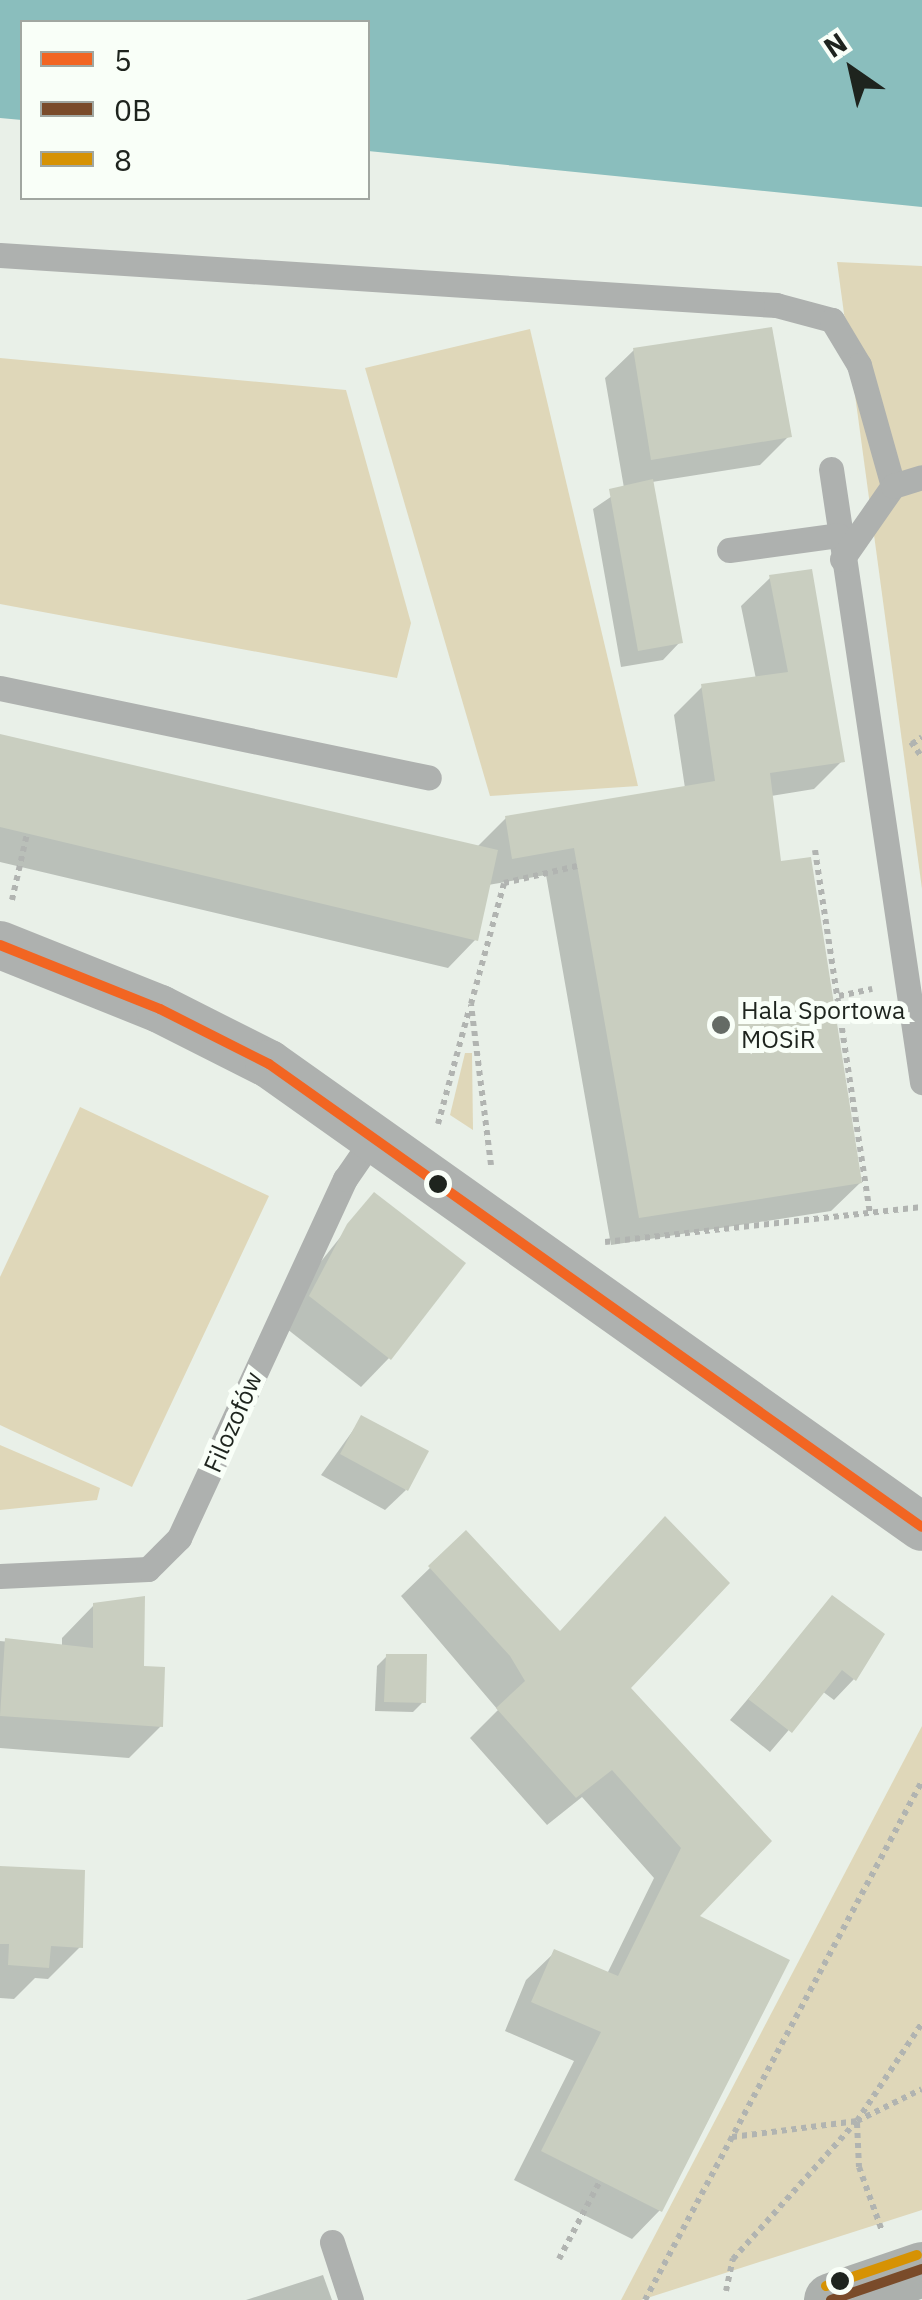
<!DOCTYPE html>
<meta charset="utf-8">
<style>
body{margin:0}
#map{position:relative;width:922px;height:2300px;overflow:hidden;background:#e9f0e8;font-family:"IBM Plex Sans",sans-serif}
div>[style]{position:absolute}
.green>*{inset:0;background:#dfd7b9}
.water>*{inset:0;background:#8abebd}
.shadow>*{inset:0;background:#0003}
.building>*{inset:0;background:#c9cec0}
.path>*{height:6px;margin-top:-3px;transform-origin:0;background:repeating-linear-gradient(90deg,#b1b4b1 0 5px,transparent 0 10px)}
.lane>*{height:25px;margin:-12.5px;padding:0 12.5px;transform-origin:12.5px;border-radius:12.5px;background:#aeb1af}
.street>*{height:48px;margin:-24px;padding:0 24px;transform-origin:24px;border-radius:24px;background:#aeb1af}
.secondary>*{height:55px;margin:-27.5px;padding:0 27.5px;transform-origin:27.5px;border-radius:27.5px;background:#acb0ad}
.bus-1>*{height:10px;margin:-5px;padding:0 5px;transform-origin:5px;border-radius:5px;background:#f26522}
.bus-2>*{height:10px;margin:-5px;padding:0 5px;transform-origin:5px;border-radius:5px;background:#7a4b2a}
.bus-3>*{height:10px;margin:-5px;padding:0 5px;transform-origin:5px;border-radius:5px;background:#d69204}
.dots>*{width:28px;height:28px;translate:-50% -50%;box-sizing:border-box;border:5px solid #f9fff8;border-radius:50%}
span{translate:-50% -50%;white-space:nowrap;text-align:center;line-height:1.15;-webkit-text-stroke:10px #f9fff8;paint-order:stroke}
.poi-label{font-size:25px;color:#1e241e}
.left{translate:0 -50%;text-align:left}
.street-label{font-size:25px;color:#1e241e}
.legend{position:absolute;left:20px;top:20px;width:350px;height:180px;box-sizing:border-box;background:#f9fff8;border:2px solid #a1a7a1;margin:0;padding:12px 18px;list-style:none;font-size:30px;color:#1e241e}
.legend li{display:flex;align-items:center;gap:20px;height:50px}
.legend b{width:50px;border:2px solid #a1a7a1}
.north{position:absolute;left:802px;top:20px;width:100px;height:100px;-webkit-text-stroke:8px #f9fff8;paint-order:stroke;rotate:326deg;font-size:28px;font-weight:700;line-height:40px;text-align:center;color:#1e241e}
.north::after{content:'';display:block;margin:auto;width:35px;height:45px;background:#1e241e;clip-path:polygon(50% 0,100% 100%,50% 72%,0 100%)}
</style>
<div id="map">
<div class="green">
<div style="clip-path:polygon(837px 262px,922px 266px,922px 889px)"></div>
<div style="clip-path:polygon(530px 329px,638px 786px,490px 796px,365px 368px)"></div>
<div style="clip-path:polygon(0 358px,346px 390px,411px 623px,397px 678px,0 604px)"></div>
<div style="clip-path:polygon(465px 1053px,472px 1053px,473px 1130px,450px 1115px)"></div>
<div style="clip-path:polygon(80px 1107px,269px 1196px,132px 1487px,0 1425px,0 1277px)"></div>
<div style="clip-path:polygon(0 1445px,100px 1488px,97px 1500px,0 1510px)"></div>
<div style="clip-path:polygon(922px 1726px,922px 2210px,641px 2300px,621px 2300px)"></div>
</div>
<div class="water">
<div style="clip-path:polygon(0 0,922px 0,922px 207px,368px 151px,368px 22px,22px 22px,22px 120px,0 118px)"></div>
</div>
<div class="shadow">
<div style="clip-path:polygon(634px 350px,789px 436px,760px 465px,652px 482px,680px 642px,663px 660px,621px 667px,593px 509px,624px 488px,605px 378px)"></div>
<div style="clip-path:polygon(770px 578px,842px 761px,814px 789px,771px 796px,779px 864px,860px 1183px,831px 1211px,611px 1245px,546px 875px,488px 885px,476px 939px,448px 968px,0 862px,0 736px,477px 847px,506px 818px,685px 788px,674px 715px,702px 687px,756px 679px,741px 606px)"></div>
<div style="clip-path:polygon(374px 1195px,389px 1358px,361px 1387px,282px 1325px,299px 1289px)"></div>
<div style="clip-path:polygon(362px 1418px,406px 1490px,385px 1510px,321px 1475px)"></div>
<div style="clip-path:polygon(466px 1533px,559px 1633px,628px 1688px,769px 1841px,695px 1916px,660px 2210px,632px 2239px,514px 2180px,574px 2061px,505px 2031px,526px 1980px,555px 1952px,607px 1974px,654px 1878px,582px 1797px,547px 1825px,470px 1738px,498px 1710px,401px 1596px)"></div>
<div style="clip-path:polygon(833px 1599px,881px 1635px,854px 1679px,834px 1700px,822px 1691px,770px 1752px,730px 1720px)"></div>
<div style="clip-path:polygon(94px 1605px,141px 1669px,161px 1726px,129px 1758px,0 1748px,0 1641px,62px 1647px,62px 1638px)"></div>
<div style="clip-path:polygon(387px 1656px,423px 1702px,413px 1712px,375px 1711px,377px 1666px)"></div>
<div style="clip-path:polygon(0 1869px,81px 1946px,48px 1979px,35px 1978px,14px 1999px,0 1998px)"></div>
<div style="clip-path:polygon(323px 2275px,332px 2300px,246px 2300px)"></div>
</div>
<div class="building">
<div style="clip-path:polygon(772px 327px,792px 437px,651px 460px,633px 348px)"></div>
<div style="clip-path:polygon(653px 479px,683px 643px,638px 651px,609px 489px)"></div>
<div style="clip-path:polygon(812px 569px,845px 762px,770px 773px,781px 861px,811px 857px,862px 1183px,639px 1218px,574px 848px,512px 859px,505px 816px,715px 781px,701px 684px,788px 672px,769px 575px)"></div>
<div style="clip-path:polygon(0 734px,498px 850px,478px 941px,0 827px)"></div>
<div style="clip-path:polygon(374px 1192px,466px 1263px,391px 1360px,309px 1296px,347px 1224px)"></div>
<div style="clip-path:polygon(361px 1415px,429px 1451px,408px 1491px,340px 1454px)"></div>
<div style="clip-path:polygon(665px 1516px,730px 1583px,631px 1688px,772px 1841px,700px 1916px,790px 1960px,662px 2212px,541px 2151px,601px 2032px,531px 2002px,554px 1949px,618px 1976px,681px 1848px,612px 1770px,576px 1798px,496px 1708px,525px 1681px,510px 1656px,428px 1566px,466px 1530px,560px 1631px)"></div>
<div style="clip-path:polygon(832px 1595px,885px 1634px,856px 1681px,842px 1670px,792px 1733px,748px 1699px)"></div>
<div style="clip-path:polygon(145px 1596px,144px 1666px,165px 1667px,163px 1727px,0 1716px,5px 1638px,93px 1648px,93px 1603px)"></div>
<div style="clip-path:polygon(386px 1654px,427px 1654px,426px 1703px,384px 1702px)"></div>
<div style="clip-path:polygon(0 1866px,85px 1870px,83px 1948px,51px 1946px,49px 1968px,8px 1965px,9px 1944px,0 1944px)"></div>
</div>
<div class="path">
<div style="left:911px;top:742px;width:19px;rotate:54deg"></div>
<div style="left:912px;top:744px;width:12px;rotate:-35deg"></div>
<div style="left:815px;top:850px;width:368px;rotate:81.4deg"></div>
<div style="left:12px;top:900px;width:68px;rotate:-77.2deg"></div>
<div style="left:839px;top:996px;width:34px;rotate:-12deg"></div>
<div style="left:438px;top:1124px;width:118px;rotate:-74.8deg"></div>
<div style="left:491px;top:1165px;width:162px;rotate:-97.1deg"></div>
<div style="left:471px;top:1004px;width:125px;rotate:-74.7deg"></div>
<div style="left:504px;top:883px;width:75px;rotate:-13.1deg"></div>
<div style="left:605px;top:1242px;width:319px;rotate:-6.3deg"></div>
<div style="left:857px;top:2123px;width:44px;rotate:87.4deg"></div>
<div style="left:859px;top:2167px;width:68px;rotate:70.2deg"></div>
<div style="left:732px;top:2137px;width:126px;rotate:-7.3deg"></div>
<div style="left:857px;top:2121px;width:72px;rotate:-26.2deg"></div>
<div style="left:559px;top:2259px;width:88px;rotate:-62.3deg"></div>
<div style="left:726px;top:2291px;width:33px;rotate:-78deg"></div>
<div style="left:733px;top:2259px;width:186px;rotate:-48.1deg"></div>
<div style="left:857px;top:2121px;width:118px;rotate:-56.4deg"></div>
<div style="left:645px;top:2300px;width:588px;rotate:-61.91deg"></div>
</div>
<div class="lane">
<div style="left:0;top:255px;width:778px;rotate:3.69deg"></div>
<div style="left:776px;top:305px;width:58px;rotate:15deg"></div>
<div style="left:832px;top:320px;width:52px;rotate:59deg"></div>
<div style="left:859px;top:365px;width:126px;rotate:74.3deg"></div>
<div style="left:831px;top:469px;width:620px;rotate:81.56deg"></div>
<div style="left:729px;top:550px;width:110px;rotate:-7.8deg"></div>
<div style="left:842px;top:559px;width:89px;rotate:-55.1deg"></div>
<div style="left:893px;top:486px;width:30px;rotate:-17deg"></div>
<div style="left:0;top:688px;width:438px;rotate:11.8deg"></div>
<div style="left:0;top:1576px;width:148px;rotate:-2.7deg"></div>
<div style="left:148px;top:1569px;width:44px;rotate:-45deg"></div>
<div style="left:179px;top:1538px;width:396px;rotate:-65.2deg"></div>
<div style="left:345px;top:1179px;width:51px;rotate:-55.4deg"></div>
<div style="left:332px;top:2242px;width:61px;rotate:71.9deg"></div>
</div>
<div class="street">
<div style="left:0;top:945px;width:172px;rotate:21.8deg"></div>
<div style="left:160px;top:1009px;width:122px;rotate:26.8deg"></div>
<div style="left:269px;top:1064px;width:800px;rotate:35.34deg"></div>
</div>
<div class="secondary">
<div style="left:831px;top:2300px;width:96px;rotate:-18.8deg"></div>
</div>
<div class="bus-1">
<div style="left:0;top:945px;width:172px;rotate:21.8deg"></div>
<div style="left:160px;top:1009px;width:122px;rotate:26.8deg"></div>
<div style="left:269px;top:1064px;width:800px;rotate:35.34deg"></div>
</div>
<div class="bus-2">
<div style="left:831px;top:2300px;width:96px;rotate:-18.8deg"></div>
</div>
<div class="bus-3">
<div style="left:826px;top:2286px;width:96px;rotate:-18.8deg"></div>
</div>
<div class="dots">
<div style="left:721px;top:1025px;background:#656b65"></div>
<div style="left:438px;top:1184px;background:#1e241e"></div>
<div style="left:840px;top:2281px;background:#1e241e"></div>
</div>
<div class="poi-label">
<span class="left" style="left:741px;top:1025px">Hala Sportowa<br>MOSiR</span>
</div>
<div class="street-label">
<span style="left:233px;top:1422px;rotate:-66deg">Filozofów</span>
</div>
<ul class="legend">
<li><b style="height:12px;background:#f26522"></b>5</li>
<li><b style="height:12px;background:#7a4b2a"></b>0B</li>
<li><b style="height:12px;background:#d69204"></b>8</li>
</ul>
<div class="north">N</div>
</div>
